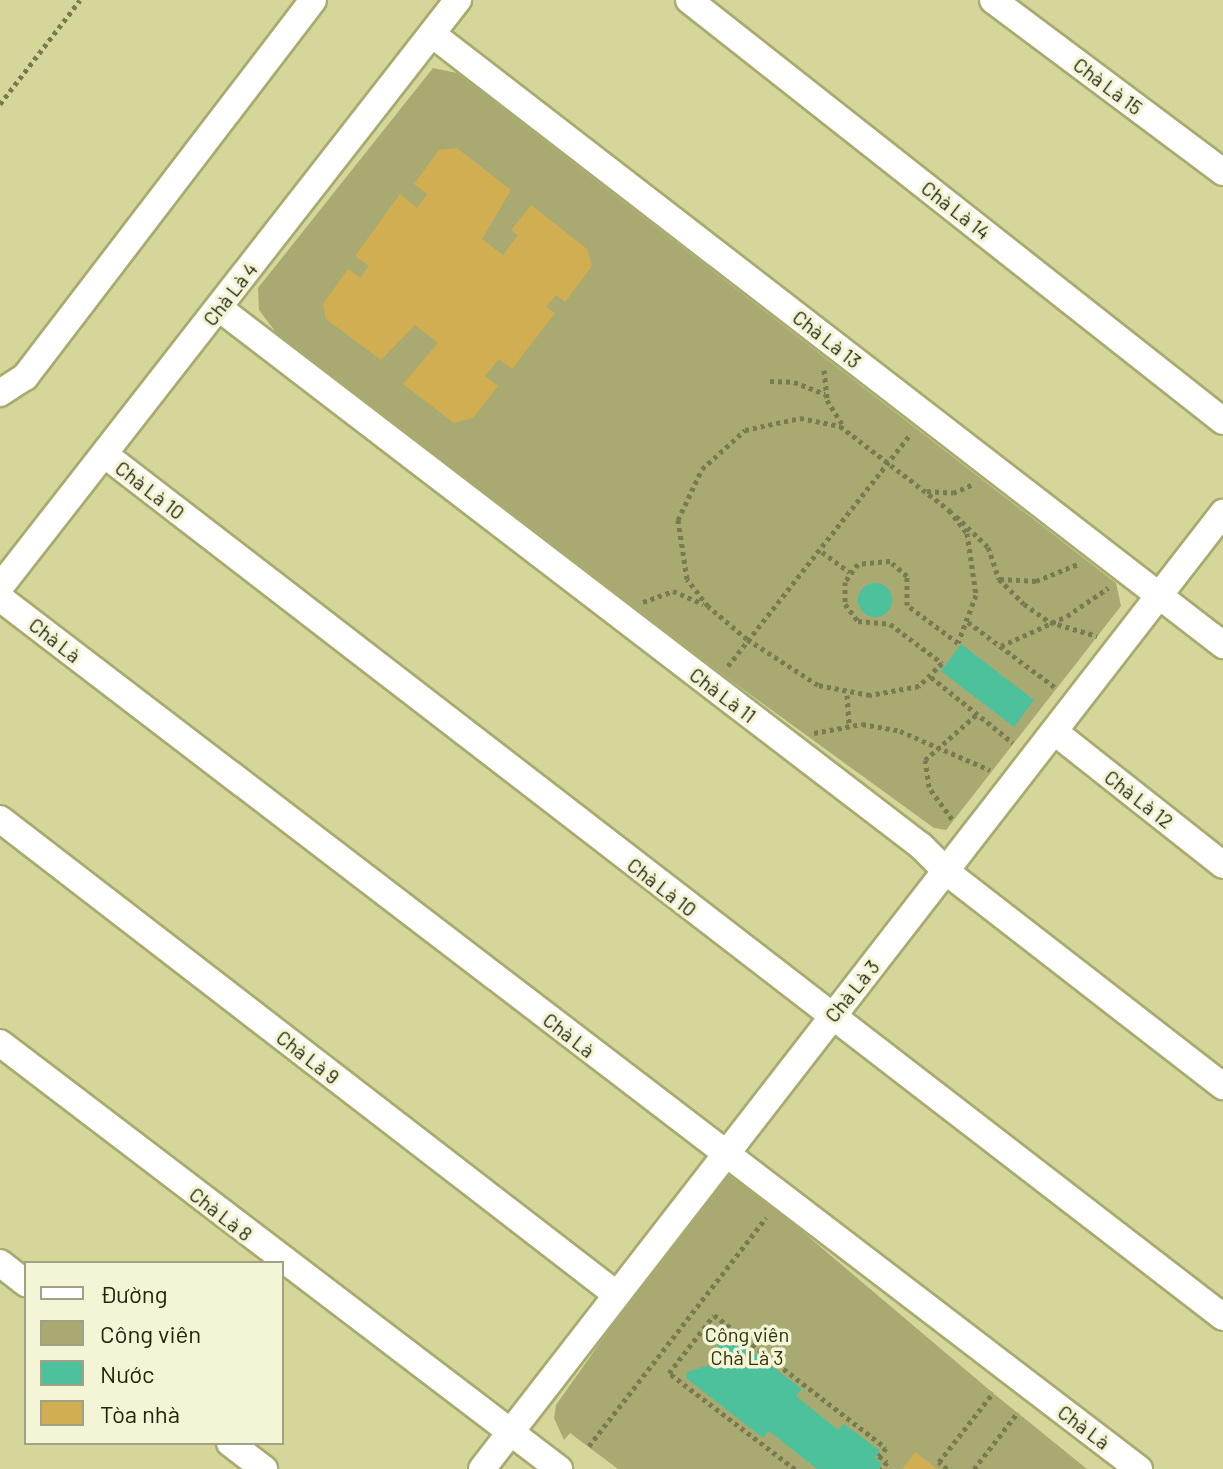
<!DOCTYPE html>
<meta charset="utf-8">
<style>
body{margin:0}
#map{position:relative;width:1223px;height:1469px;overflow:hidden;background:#d5d699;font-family:Barlow,sans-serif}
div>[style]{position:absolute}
.green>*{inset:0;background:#a9aa71}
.water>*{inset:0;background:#4cc19c}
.round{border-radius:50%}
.building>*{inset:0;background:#d1ae51}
.path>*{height:5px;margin-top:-2.5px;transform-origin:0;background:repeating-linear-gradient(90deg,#797a4f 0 4px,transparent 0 8px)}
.roads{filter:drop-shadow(2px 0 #a9aa6f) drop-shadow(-2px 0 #a9aa6f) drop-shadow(0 2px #a9aa6f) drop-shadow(0 -2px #a9aa6f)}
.street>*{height:26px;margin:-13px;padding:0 13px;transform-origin:13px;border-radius:13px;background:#fff}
span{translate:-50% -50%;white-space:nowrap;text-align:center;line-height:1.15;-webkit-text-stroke:7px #f4f5d7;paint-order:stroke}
.street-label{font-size:20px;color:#24240b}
.park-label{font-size:20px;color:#313006}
.legend{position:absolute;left:24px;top:1261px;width:260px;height:184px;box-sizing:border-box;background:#f4f5d7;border:2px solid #a1a185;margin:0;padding:10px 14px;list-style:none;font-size:24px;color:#24240b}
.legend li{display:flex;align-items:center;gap:16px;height:40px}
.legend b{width:40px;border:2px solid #a1a185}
</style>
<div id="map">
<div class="green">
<div style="clip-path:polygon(433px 68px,457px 73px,1116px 583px,1121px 606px,946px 830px,934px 828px,722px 674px,278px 335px,259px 310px,258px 288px)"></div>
<div style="clip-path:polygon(725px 1166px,993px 1393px,1087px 1469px,618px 1469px,570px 1433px,564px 1440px,554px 1418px,556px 1405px)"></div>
</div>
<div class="water">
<div class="round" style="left:858px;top:583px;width:34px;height:34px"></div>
<div style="clip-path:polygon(961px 644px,1034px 700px,1014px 727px,941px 671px)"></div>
<div style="clip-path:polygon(721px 1328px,802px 1389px,796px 1396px,838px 1430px,844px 1424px,880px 1451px,875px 1457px,882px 1464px,878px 1469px,817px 1469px,769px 1431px,763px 1438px,686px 1378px,687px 1372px,713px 1364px,718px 1353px,715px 1332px)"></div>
</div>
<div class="building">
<div style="clip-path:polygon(457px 148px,511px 190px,482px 239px,503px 255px,518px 235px,511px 230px,531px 205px,587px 249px,592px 266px,565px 302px,556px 295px,546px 307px,555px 313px,512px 369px,499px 359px,485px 376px,498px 386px,473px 418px,454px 423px,403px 384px,438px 343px,415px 325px,381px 360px,326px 319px,323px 304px,348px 269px,360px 278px,369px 266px,355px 256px,400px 194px,417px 208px,427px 194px,414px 184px,439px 150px)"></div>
<div style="clip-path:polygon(915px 1452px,937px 1469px,902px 1469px)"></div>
</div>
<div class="path">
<div style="left:0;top:104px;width:131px;rotate:-52.4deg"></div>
<div style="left:824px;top:370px;width:30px;rotate:84deg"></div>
<div style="left:827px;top:400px;width:31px;rotate:58deg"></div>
<div style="left:770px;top:381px;width:24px;rotate:2deg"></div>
<div style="left:794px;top:382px;width:33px;rotate:21deg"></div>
<div style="left:800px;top:418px;width:41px;rotate:11.3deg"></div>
<div style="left:840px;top:426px;width:138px;rotate:37.6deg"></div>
<div style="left:949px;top:510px;width:29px;rotate:52deg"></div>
<div style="left:967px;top:533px;width:63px;rotate:81.7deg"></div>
<div style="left:976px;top:595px;width:51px;rotate:110.6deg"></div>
<div style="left:958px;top:643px;width:64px;rotate:-143.3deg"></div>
<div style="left:907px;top:605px;width:29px;rotate:-90deg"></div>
<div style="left:907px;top:576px;width:23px;rotate:-139deg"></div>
<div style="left:890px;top:561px;width:32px;rotate:175deg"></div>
<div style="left:858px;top:564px;width:22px;rotate:126deg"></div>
<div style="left:845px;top:582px;width:22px;rotate:90deg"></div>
<div style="left:845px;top:604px;width:21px;rotate:53deg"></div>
<div style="left:858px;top:621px;width:32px;rotate:5deg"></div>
<div style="left:890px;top:624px;width:65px;rotate:36.9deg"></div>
<div style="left:942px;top:663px;width:33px;rotate:135deg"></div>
<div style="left:919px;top:686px;width:50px;rotate:169.6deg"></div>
<div style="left:870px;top:695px;width:53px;rotate:-169.1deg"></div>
<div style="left:818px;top:685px;width:85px;rotate:-147.1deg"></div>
<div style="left:747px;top:639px;width:51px;rotate:-139.8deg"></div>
<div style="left:708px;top:606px;width:34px;rotate:-128deg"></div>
<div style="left:687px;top:579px;width:60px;rotate:-98.7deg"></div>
<div style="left:678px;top:520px;width:56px;rotate:-64.8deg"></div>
<div style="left:702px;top:469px;width:58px;rotate:-42.2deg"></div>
<div style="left:745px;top:430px;width:56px;rotate:-12.3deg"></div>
<div style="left:927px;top:491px;width:26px;rotate:4deg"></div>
<div style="left:953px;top:493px;width:20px;rotate:-24deg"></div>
<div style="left:956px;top:516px;width:45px;rotate:44.1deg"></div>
<div style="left:988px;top:547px;width:34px;rotate:71deg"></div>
<div style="left:999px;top:579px;width:35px;rotate:45deg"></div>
<div style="left:1024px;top:604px;width:32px;rotate:35deg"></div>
<div style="left:1050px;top:622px;width:49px;rotate:16.6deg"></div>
<div style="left:822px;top:552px;width:34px;rotate:36deg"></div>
<div style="left:1000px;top:579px;width:36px;rotate:3deg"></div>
<div style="left:1036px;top:581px;width:45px;rotate:-22deg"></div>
<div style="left:643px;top:602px;width:32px;rotate:-20deg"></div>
<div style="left:673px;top:591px;width:33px;rotate:23deg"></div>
<div style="left:968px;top:622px;width:110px;rotate:36.9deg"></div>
<div style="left:1001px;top:646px;width:72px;rotate:-24.4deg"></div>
<div style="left:1067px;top:616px;width:50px;rotate:-34.3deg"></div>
<div style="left:728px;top:666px;width:294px;rotate:-51.8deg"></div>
<div style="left:931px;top:677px;width:105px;rotate:38.8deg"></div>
<div style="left:847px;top:695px;width:30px;rotate:86deg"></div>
<div style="left:814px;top:733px;width:49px;rotate:-10.6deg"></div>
<div style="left:862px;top:724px;width:39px;rotate:10deg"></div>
<div style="left:900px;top:731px;width:98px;rotate:23.4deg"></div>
<div style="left:952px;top:819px;width:39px;rotate:-126deg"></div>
<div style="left:929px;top:787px;width:27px;rotate:-98deg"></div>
<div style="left:925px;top:760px;width:69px;rotate:-41.5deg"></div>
<div style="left:589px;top:1446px;width:289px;rotate:-52.2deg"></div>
<div style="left:795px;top:1469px;width:158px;rotate:-142.7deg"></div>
<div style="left:669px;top:1373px;width:73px;rotate:-52.2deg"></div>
<div style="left:714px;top:1315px;width:217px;rotate:37.7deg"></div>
<div style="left:886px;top:1448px;width:11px;rotate:131deg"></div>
<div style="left:879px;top:1456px;width:10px;rotate:37deg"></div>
<div style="left:887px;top:1462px;width:9px;rotate:131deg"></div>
<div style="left:947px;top:1469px;width:11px;rotate:-139deg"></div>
<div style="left:939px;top:1462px;width:88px;rotate:-52deg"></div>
<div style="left:974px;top:1469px;width:72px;rotate:-52.3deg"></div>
</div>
<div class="roads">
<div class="street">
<div style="left:689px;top:0;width:680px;rotate:38.25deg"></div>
<div style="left:993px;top:0;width:287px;rotate:36.8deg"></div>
<div style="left:432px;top:34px;width:1000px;rotate:37.68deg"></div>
<div style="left:219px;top:308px;width:884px;rotate:37.47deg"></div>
<div style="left:921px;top:846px;width:38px;rotate:45deg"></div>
<div style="left:948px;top:873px;width:348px;rotate:37.8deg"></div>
<div style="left:0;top:393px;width:30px;rotate:-33deg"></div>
<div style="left:25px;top:377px;width:474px;rotate:-52.6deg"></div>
<div style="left:104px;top:454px;width:1413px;rotate:37.64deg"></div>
<div style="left:0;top:587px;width:745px;rotate:-52.04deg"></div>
<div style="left:0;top:598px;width:1434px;rotate:37.41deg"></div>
<div style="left:1056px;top:733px;width:213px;rotate:38.3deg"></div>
<div style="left:0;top:819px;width:778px;rotate:37.64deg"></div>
<div style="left:0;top:1043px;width:703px;rotate:37.31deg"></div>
<div style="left:0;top:1263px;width:33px;rotate:38deg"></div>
<div style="left:230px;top:1443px;width:43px;rotate:37.4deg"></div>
<div style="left:482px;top:1469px;width:1210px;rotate:-52.22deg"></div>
</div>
</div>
<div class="street-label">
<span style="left:1108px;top:86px;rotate:37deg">Chà Là 15</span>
<span style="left:956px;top:210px;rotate:38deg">Chà Là 14</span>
<span style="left:230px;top:294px;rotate:-52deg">Chà Là 4</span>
<span style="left:827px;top:339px;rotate:38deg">Chà Là 13</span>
<span style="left:150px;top:490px;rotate:38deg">Chà Là 10</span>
<span style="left:55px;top:640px;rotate:38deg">Chà Là</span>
<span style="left:723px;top:695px;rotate:37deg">Chà Là 11</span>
<span style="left:1139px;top:799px;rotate:38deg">Chà Là 12</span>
<span style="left:662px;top:887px;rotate:38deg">Chà Là 10</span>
<span style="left:852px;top:991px;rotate:-51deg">Chà Là 3</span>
<span style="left:569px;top:1035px;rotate:38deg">Chà Là</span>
<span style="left:308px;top:1057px;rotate:38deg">Chà Là 9</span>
<span style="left:221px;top:1214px;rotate:38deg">Chà Là 8</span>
<span style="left:1084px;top:1427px;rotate:37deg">Chà Là</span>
</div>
<div class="park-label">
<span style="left:747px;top:1346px">Công viên<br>Chà Là 3</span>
</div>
<ul class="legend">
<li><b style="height:10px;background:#fff"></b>Đường</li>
<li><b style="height:22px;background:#a9aa71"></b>Công viên</li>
<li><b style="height:22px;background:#4cc19c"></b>Nước</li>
<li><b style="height:22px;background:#d1ae51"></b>Tòa nhà</li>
</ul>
</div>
